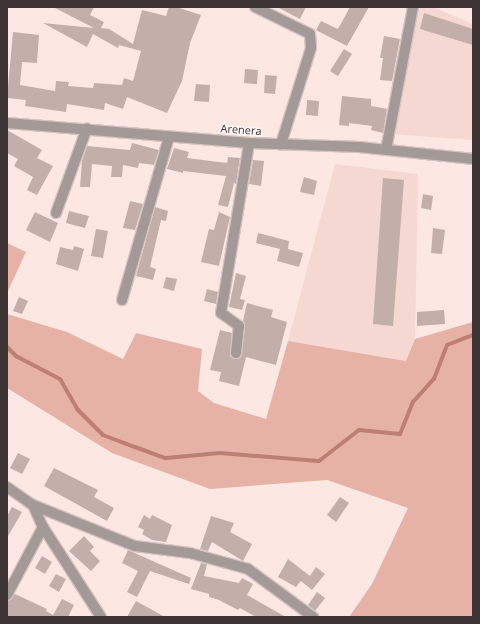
<!DOCTYPE html>
<style>
body{margin:0}
#map{position:relative;width:480px;height:624px;overflow:hidden;background:#fde7e3;font-family:"Open Sans",sans-serif}
div>[style]{position:absolute}
.built>*{inset:0;background:#f5d8d2}
.green>*{inset:0;background:#e7b2a6}
.stream>*{height:4px;margin:-2px;padding:0 2px;transform-origin:2px;border-radius:2px;background:#bd7f73}
.building>*{inset:0;background:#c3afaa}
.roads{filter:drop-shadow(1px 0 #d7c3c0) drop-shadow(-1px 0 #d7c3c0) drop-shadow(0 1px #d7c3c0) drop-shadow(0 -1px #d7c3c0)}
.minor>*{height:10px;margin:-5px;padding:0 5px;transform-origin:5px;border-radius:5px;background:#a39a98}
span{translate:-50% -50%;white-space:nowrap;text-align:center;line-height:1.15;-webkit-text-stroke:3px #fdf9f8;paint-order:stroke}
.street-label{font-size:11px;color:#3d3534}
.frame{position:absolute;inset:0;border:8px solid #3d3534;pointer-events:none}
</style>
<div id="map">
<div class="built">
<div style="clip-path:polygon(420px 7px,433px 7px,473px 24px,473px 140px,391px 134px)"></div>
<div style="clip-path:polygon(335px 164px,418px 174px,415px 339px,406px 361px,288px 341px)"></div>
</div>
<div class="green">
<div style="clip-path:polygon(7px 243px,26px 252px,7px 293px)"></div>
<div style="clip-path:polygon(7px 314px,67px 332px,123px 359px,136px 333px,202px 349px,198px 391px,214px 403px,266px 419px,288px 341px,406px 361px,415px 339px,473px 322px,473px 617px,349px 617px,372px 584px,408px 508px,327px 480px,210px 489px,112px 453px,7px 388px)"></div>
</div>
<div class="stream">
<div style="left:7px;top:347px;width:13px;rotate:45deg"></div>
<div style="left:16px;top:356px;width:50px;rotate:27.6deg"></div>
<div style="left:60px;top:379px;width:36px;rotate:60deg"></div>
<div style="left:78px;top:410px;width:35px;rotate:45deg"></div>
<div style="left:103px;top:435px;width:34px;rotate:21deg"></div>
<div style="left:135px;top:447px;width:33px;rotate:20deg"></div>
<div style="left:166px;top:458px;width:54px;rotate:-5.3deg"></div>
<div style="left:220px;top:453px;width:99px;rotate:4.6deg"></div>
<div style="left:319px;top:461px;width:51px;rotate:-37.8deg"></div>
<div style="left:359px;top:430px;width:41px;rotate:5.6deg"></div>
<div style="left:400px;top:434px;width:35px;rotate:-68deg"></div>
<div style="left:413px;top:402px;width:31px;rotate:-48deg"></div>
<div style="left:434px;top:379px;width:36px;rotate:-69deg"></div>
<div style="left:447px;top:345px;width:28px;rotate:-21deg"></div>
</div>
<div class="building">
<div style="clip-path:polygon(53px 7px,94px 7px,90px 15px,104px 22px,101px 28px,109px 29px,133px 44px,142px 10px,166px 16px,169px 7px,176px 7px,201px 15px,190px 43px,182px 81px,167px 113px,127px 97px,123px 109px,105px 103px,104px 110px,67px 104px,66px 112px,25px 106px,26px 100px,7px 98px,13px 32px,39px 35px,37px 63px,22px 62px,20px 85px,55px 91px,56px 81px,69px 82px,68px 86px,93px 88px,94px 83px,122px 85px,124px 78px,133px 81px,141px 51px,119px 45px,118px 48px,93px 34px,87px 47px,43px 23px,94px 28px)"></div>
<div style="clip-path:polygon(277px 7px,306px 7px,300px 19px)"></div>
<div style="clip-path:polygon(350px 7px,369px 7px,347px 46px,316px 30px,321px 21px,338px 29px)"></div>
<div style="clip-path:polygon(424px 13px,473px 29px,473px 45px,420px 29px)"></div>
<div style="clip-path:polygon(384px 36px,400px 39px,392px 81px,380px 80px,383px 58px,380px 58px)"></div>
<div style="clip-path:polygon(344px 49px,352px 54px,338px 76px,330px 71px)"></div>
<div style="clip-path:polygon(245px 69px,258px 70px,257px 84px,244px 83px)"></div>
<div style="clip-path:polygon(265px 75px,277px 76px,275px 94px,264px 93px)"></div>
<div style="clip-path:polygon(196px 84px,210px 85px,209px 102px,194px 101px)"></div>
<div style="clip-path:polygon(342px 96px,371px 99px,371px 106px,387px 109px,383px 133px,371px 130px,372px 126px,349px 123px,349px 126px,339px 125px)"></div>
<div style="clip-path:polygon(307px 100px,319px 101px,318px 116px,306px 115px)"></div>
<div style="clip-path:polygon(7px 130px,42px 150px,37px 158px,53px 166px,37px 195px,27px 190px,33px 177px,14px 166px,18px 159px,7px 153px)"></div>
<div style="clip-path:polygon(132px 143px,159px 150px,154px 165px,139px 163px,138px 168px,123px 165px,122px 177px,111px 177px,112px 166px,92px 164px,90px 187px,80px 187px,82px 161px,87px 146px,130px 150px)"></div>
<div style="clip-path:polygon(174px 148px,189px 152px,187px 158px,227px 163px,228px 157px,240px 158px,236px 184px,234px 183px,228px 207px,218px 205px,226px 176px,183px 171px,183px 173px,167px 169px)"></div>
<div style="clip-path:polygon(253px 160px,264px 161px,261px 186px,249px 184px)"></div>
<div style="clip-path:polygon(304px 177px,317px 181px,314px 195px,300px 192px)"></div>
<div style="clip-path:polygon(383px 178px,404px 180px,393px 326px,373px 324px)"></div>
<div style="clip-path:polygon(423px 194px,433px 196px,431px 210px,421px 208px)"></div>
<div style="clip-path:polygon(130px 201px,143px 204px,135px 230px,123px 228px)"></div>
<div style="clip-path:polygon(155px 207px,168px 211px,166px 221px,161px 220px,150px 267px,156px 269px,153px 280px,136px 276px)"></div>
<div style="clip-path:polygon(69px 211px,89px 216px,85px 228px,66px 223px)"></div>
<div style="clip-path:polygon(35px 212px,58px 223px,50px 242px,26px 230px)"></div>
<div style="clip-path:polygon(219px 212px,230px 217px,219px 266px,201px 262px,209px 229px,214px 230px)"></div>
<div style="clip-path:polygon(433px 228px,445px 230px,442px 254px,431px 253px)"></div>
<div style="clip-path:polygon(96px 229px,108px 231px,103px 258px,91px 256px)"></div>
<div style="clip-path:polygon(258px 233px,289px 241px,288px 249px,303px 253px,299px 267px,277px 261px,280px 249px,256px 243px)"></div>
<div style="clip-path:polygon(74px 246px,84px 249px,78px 271px,56px 264px,60px 247px,73px 250px)"></div>
<div style="clip-path:polygon(236px 273px,246px 276px,240px 299px,245px 300px,242px 310px,229px 307px)"></div>
<div style="clip-path:polygon(166px 277px,177px 279px,174px 291px,163px 288px)"></div>
<div style="clip-path:polygon(207px 289px,218px 292px,216px 304px,204px 301px)"></div>
<div style="clip-path:polygon(19px 297px,28px 301px,22px 314px,13px 311px)"></div>
<div style="clip-path:polygon(247px 303px,273px 310px,271px 317px,287px 322px,276px 365px,246px 357px,239px 386px,219px 381px,221px 372px,210px 370px,220px 330px,232px 333px,230px 356px,236px 359px,241px 357px,245px 327px,243px 321px)"></div>
<div style="clip-path:polygon(444px 310px,445px 324px,417px 326px,417px 312px)"></div>
<div style="clip-path:polygon(18px 453px,30px 459px,22px 474px,10px 468px)"></div>
<div style="clip-path:polygon(54px 468px,98px 490px,94px 497px,114px 508px,107px 521px,44px 486px)"></div>
<div style="clip-path:polygon(340px 497px,349px 503px,336px 522px,327px 515px)"></div>
<div style="clip-path:polygon(12px 507px,22px 512px,7px 538px,7px 516px)"></div>
<div style="clip-path:polygon(144px 515px,150px 519px,152px 515px,172px 525px,166px 542px,152px 540px,142px 534px,144px 530px,138px 527px)"></div>
<div style="clip-path:polygon(211px 516px,234px 523px,230px 532px,252px 544px,243px 561px,212px 542px,208px 551px,200px 549px)"></div>
<div style="clip-path:polygon(84px 536px,94px 547px,90px 551px,100px 561px,91px 571px,69px 551px)"></div>
<div style="clip-path:polygon(128px 550px,191px 578px,189px 584px,150px 571px,137px 597px,127px 592px,138px 571px,122px 563px)"></div>
<div style="clip-path:polygon(42px 556px,52px 562px,45px 574px,35px 568px)"></div>
<div style="clip-path:polygon(288px 559px,310px 576px,316px 567px,325px 574px,312px 590px,301px 581px,296px 587px,278px 577px)"></div>
<div style="clip-path:polygon(201px 563px,207px 564px,204px 576px,239px 583px,242px 578px,253px 584px,247px 595px,286px 617px,256px 617px,240px 608px,238px 610px,219px 600px,209px 597px,209px 594px,191px 589px)"></div>
<div style="clip-path:polygon(56px 574px,66px 579px,59px 592px,49px 586px)"></div>
<div style="clip-path:polygon(317px 592px,325px 598px,315px 611px,308px 605px)"></div>
<div style="clip-path:polygon(15px 594px,47px 609px,46px 611px,53px 615px,62px 599px,74px 605px,68px 617px,7px 617px,7px 601px)"></div>
<div style="clip-path:polygon(136px 601px,165px 617px,127px 617px)"></div>
</div>
<div class="roads">
<div class="minor">
<div style="left:255px;top:7px;width:61px;rotate:26.1deg"></div>
<div style="left:310px;top:34px;width:14px;rotate:86deg"></div>
<div style="left:311px;top:48px;width:101px;rotate:107.4deg"></div>
<div style="left:7px;top:123px;width:243px;rotate:4.7deg"></div>
<div style="left:249px;top:143px;width:110px;rotate:2.1deg"></div>
<div style="left:359px;top:147px;width:115px;rotate:6deg"></div>
<div style="left:386px;top:150px;width:146px;rotate:-79.3deg"></div>
<div style="left:56px;top:213px;width:90px;rotate:-70deg"></div>
<div style="left:122px;top:300px;width:170px;rotate:-73.9deg"></div>
<div style="left:236px;top:353px;width:27px;rotate:-84deg"></div>
<div style="left:239px;top:326px;width:22px;rotate:-144deg"></div>
<div style="left:221px;top:313px;width:172px;rotate:-80.6deg"></div>
<div style="left:7px;top:487px;width:32px;rotate:35deg"></div>
<div style="left:33px;top:505px;width:110px;rotate:21.9deg"></div>
<div style="left:135px;top:546px;width:55px;rotate:7.3deg"></div>
<div style="left:190px;top:553px;width:60px;rotate:15.4deg"></div>
<div style="left:248px;top:569px;width:81px;rotate:36.4deg"></div>
<div style="left:33px;top:505px;width:24px;rotate:66deg"></div>
<div style="left:43px;top:527px;width:107px;rotate:57.2deg"></div>
<div style="left:7px;top:595px;width:77px;rotate:-62.1deg"></div>
</div>
</div>
<div class="street-label">
<span style="left:241px;top:130px;rotate:4deg">Arenera</span>
</div>
<div class="frame"></div>
</div>
